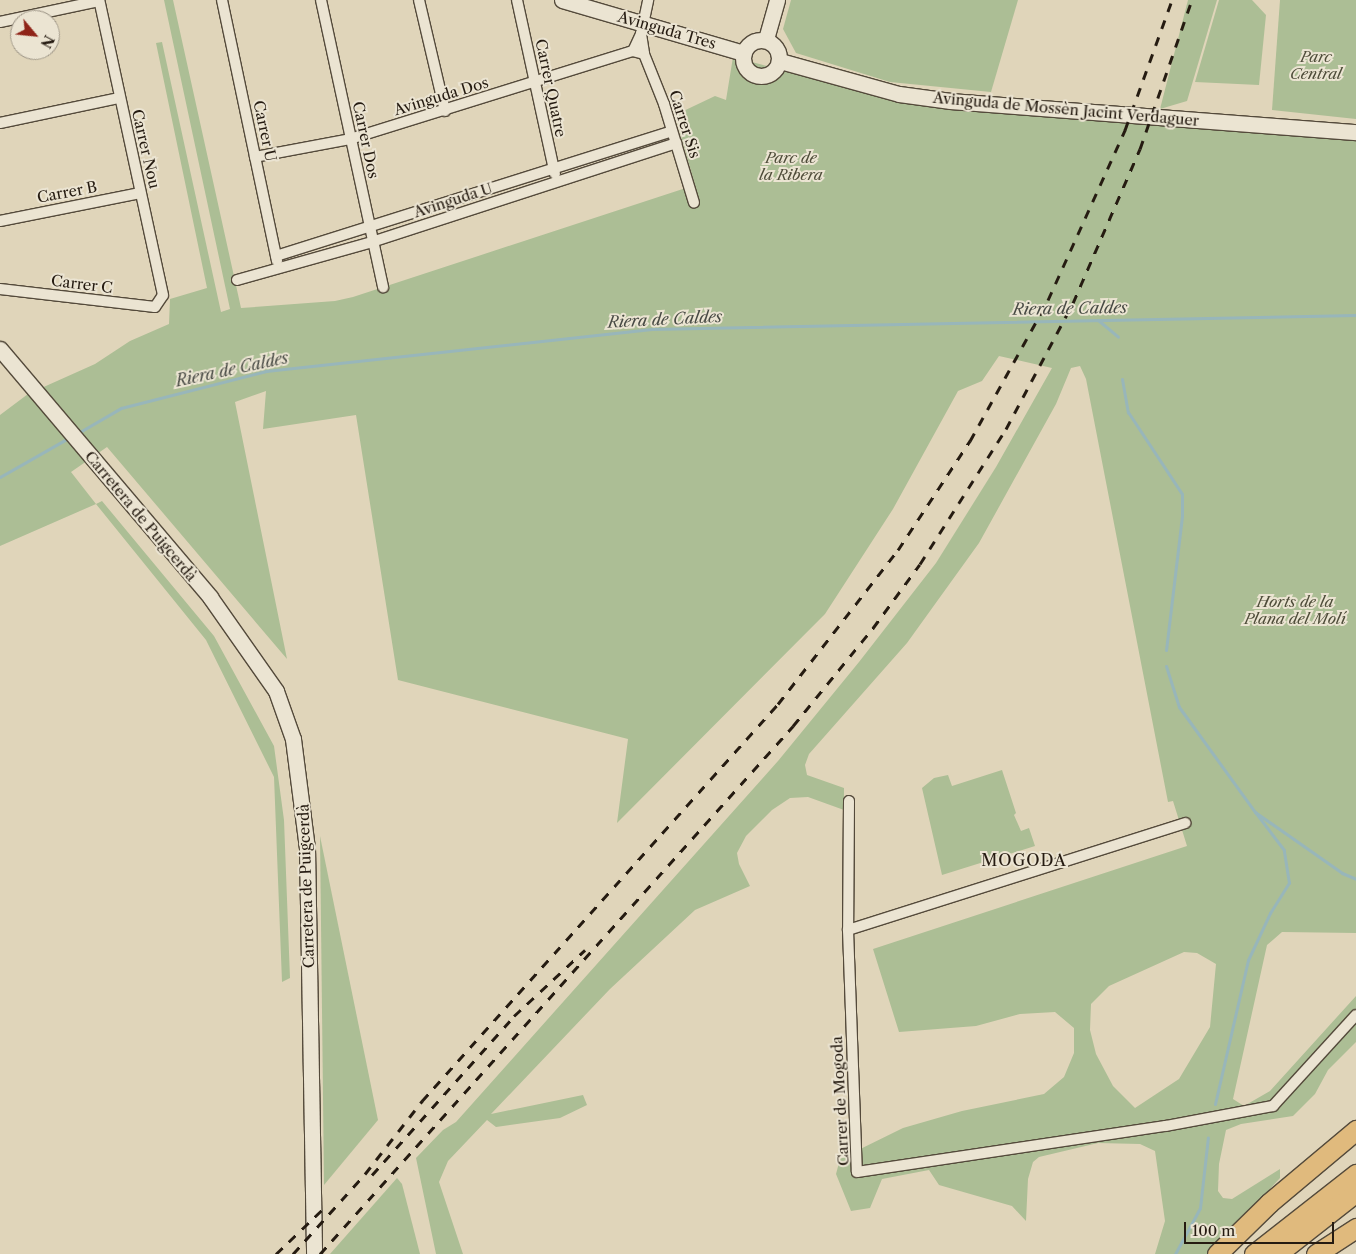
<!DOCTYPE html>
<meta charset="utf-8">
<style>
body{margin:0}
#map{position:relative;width:1356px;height:1254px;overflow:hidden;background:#e0d5ba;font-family:"Libre Caslon Text",serif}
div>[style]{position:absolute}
.green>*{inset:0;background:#acbe95}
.stream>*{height:3px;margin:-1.5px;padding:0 1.5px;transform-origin:1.5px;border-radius:1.5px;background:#98b6ba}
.roads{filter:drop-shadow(1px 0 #544a3b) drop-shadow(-1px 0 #544a3b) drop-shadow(0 1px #544a3b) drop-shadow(0 -1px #544a3b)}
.street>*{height:10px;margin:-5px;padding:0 5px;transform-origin:5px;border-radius:5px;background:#ebe4d2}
.secondary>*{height:15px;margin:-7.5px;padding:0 7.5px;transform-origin:7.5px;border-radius:7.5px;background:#ebe4d2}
.secondary>.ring{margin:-7.5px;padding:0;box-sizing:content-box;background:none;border:15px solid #ebe4d2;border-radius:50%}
.highway>*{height:19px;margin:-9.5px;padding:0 9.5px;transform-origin:9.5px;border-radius:9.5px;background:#e0ba7d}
.rail>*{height:3px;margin-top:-1.5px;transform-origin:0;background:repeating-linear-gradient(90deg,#251b11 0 9px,transparent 0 18px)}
span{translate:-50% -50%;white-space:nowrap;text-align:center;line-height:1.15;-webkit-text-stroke:4px #ebe4d2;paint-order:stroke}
.street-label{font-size:15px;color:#251b11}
.park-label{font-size:15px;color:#4e4c39;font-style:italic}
.water-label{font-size:16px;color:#484a44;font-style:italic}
.neighbourhood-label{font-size:16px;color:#251b11;letter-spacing:1px}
.north{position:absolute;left:10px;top:10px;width:50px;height:50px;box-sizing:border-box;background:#ebe4d2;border:1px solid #9c9485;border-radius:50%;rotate:118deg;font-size:14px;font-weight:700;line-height:20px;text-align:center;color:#251b11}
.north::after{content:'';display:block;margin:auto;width:18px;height:22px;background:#8f2418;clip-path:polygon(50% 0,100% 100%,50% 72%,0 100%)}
.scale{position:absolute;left:1184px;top:1222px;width:150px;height:22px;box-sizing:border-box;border:2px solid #251b11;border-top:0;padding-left:6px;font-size:15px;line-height:18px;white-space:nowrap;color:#251b11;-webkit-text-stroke:4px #ebe4d2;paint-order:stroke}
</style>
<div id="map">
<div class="green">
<div style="clip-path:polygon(evenodd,164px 0,173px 0,241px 308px,335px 301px,353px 297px,695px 185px,675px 115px,715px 96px,726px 100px,733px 57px,875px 95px,935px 107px,1356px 141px,1356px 933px,1282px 932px,1267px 945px,1233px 1099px,1244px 1106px,1270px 1091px,1356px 996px,1356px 1042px,1328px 1070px,1315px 1094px,1293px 1116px,1241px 1124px,1226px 1130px,1219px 1164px,1218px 1191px,1223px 1198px,1232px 1199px,1280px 1169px,1280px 1178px,1210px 1254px,1155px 1254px,1165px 1221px,1155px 1151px,1140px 1144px,1098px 1143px,1039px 1157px,1033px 1162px,1028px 1179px,1026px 1221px,1012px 1206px,939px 1185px,929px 1170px,882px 1179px,870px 1208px,851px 1211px,836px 1174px,840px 1159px,903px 1128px,962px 1111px,1044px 1094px,1064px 1077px,1074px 1053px,1074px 1028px,1055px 1012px,1020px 1014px,976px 1026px,899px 1032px,873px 949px,1187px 846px,1173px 801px,1168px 802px,1086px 379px,1080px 366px,1071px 368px,1056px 404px,979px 543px,907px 643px,809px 754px,805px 765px,807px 775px,844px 788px,844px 810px,808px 797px,790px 798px,772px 810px,746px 836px,737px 853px,739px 864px,750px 886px,695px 910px,610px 989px,491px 1114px,583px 1095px,587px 1105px,560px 1118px,496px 1127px,487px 1120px,448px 1161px,439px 1182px,463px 1254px,436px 1254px,416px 1158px,443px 1130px,456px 1122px,778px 761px,859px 662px,936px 563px,996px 467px,1052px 368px,999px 356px,982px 381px,958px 391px,893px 509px,825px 614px,617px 823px,628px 739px,398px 680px,356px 415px,263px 429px,266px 391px,235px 402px,287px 659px,107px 447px,71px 472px,96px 504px,102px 501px,214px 636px,274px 746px,284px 820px,290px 978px,282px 982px,274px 777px,206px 640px,96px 504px,0 546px,0 415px,28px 394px,95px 364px,130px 341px,169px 324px,170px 299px,207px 288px,156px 43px,162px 42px,221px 312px,230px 309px,164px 0,1184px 952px,1197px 953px,1216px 964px,1210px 1027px,1179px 1079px,1135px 1108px,1113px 1086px,1096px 1054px,1090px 1030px,1091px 1004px,1109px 986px,1184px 952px)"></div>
<div style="clip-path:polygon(791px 0,1018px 0,991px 92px,890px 82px,796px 53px,783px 29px)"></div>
<div style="clip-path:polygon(1188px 0,1217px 0,1187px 101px,1160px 109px)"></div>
<div style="clip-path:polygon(1219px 0,1252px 0,1266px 15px,1259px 85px,1195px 82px)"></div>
<div style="clip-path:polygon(1280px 0,1356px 0,1356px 119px,1272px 110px)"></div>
<div style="clip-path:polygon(1002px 770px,1016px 813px,1014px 815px,1021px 831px,1029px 828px,1035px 846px,942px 875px,922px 788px,934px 778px,948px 775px,952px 786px)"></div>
<div style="clip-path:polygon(320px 836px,378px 1120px,324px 1185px)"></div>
<div style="clip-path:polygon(397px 1178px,402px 1184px,420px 1254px,330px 1254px)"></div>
</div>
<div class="stream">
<div style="left:1098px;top:320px;width:26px;rotate:40deg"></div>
<div style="left:1122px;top:379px;width:34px;rotate:80deg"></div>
<div style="left:1128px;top:412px;width:98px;rotate:56.6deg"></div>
<div style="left:1182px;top:494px;width:22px;rotate:90deg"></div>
<div style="left:1182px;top:516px;width:135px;rotate:96.8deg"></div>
<div style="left:78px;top:433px;width:50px;rotate:-30.2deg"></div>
<div style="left:121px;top:408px;width:150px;rotate:-14.3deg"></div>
<div style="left:266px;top:371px;width:388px;rotate:-6.2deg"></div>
<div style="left:652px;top:329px;width:704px;rotate:-1.14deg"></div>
<div style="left:0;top:477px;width:81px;rotate:-29.7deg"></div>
<div style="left:1166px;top:666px;width:43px;rotate:72.4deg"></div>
<div style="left:1179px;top:707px;width:130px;rotate:54.1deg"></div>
<div style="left:1255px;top:812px;width:106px;rotate:35deg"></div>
<div style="left:1342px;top:873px;width:15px;rotate:23deg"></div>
<div style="left:1215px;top:1104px;width:148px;rotate:-77.1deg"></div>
<div style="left:1248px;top:960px;width:52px;rotate:-64.9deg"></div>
<div style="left:1270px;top:913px;width:36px;rotate:-58deg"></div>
<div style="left:1289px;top:883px;width:33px;rotate:-99deg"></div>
<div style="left:1284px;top:850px;width:48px;rotate:-127.3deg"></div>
<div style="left:1175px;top:1254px;width:52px;rotate:-61.5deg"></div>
<div style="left:1200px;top:1208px;width:71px;rotate:-83.6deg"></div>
</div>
<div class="roads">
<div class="street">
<div style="left:222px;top:0;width:267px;rotate:78.1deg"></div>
<div style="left:321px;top:0;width:294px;rotate:77.8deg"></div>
<div style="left:419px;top:0;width:114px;rotate:76.8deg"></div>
<div style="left:517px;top:0;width:178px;rotate:77.7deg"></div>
<div style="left:0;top:22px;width:101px;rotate:-12deg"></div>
<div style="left:641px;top:34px;width:20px;rotate:81deg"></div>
<div style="left:644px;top:54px;width:11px;rotate:-165deg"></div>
<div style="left:633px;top:51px;width:19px;rotate:-65deg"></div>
<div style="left:641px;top:34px;width:35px;rotate:-78deg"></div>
<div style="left:644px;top:54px;width:54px;rotate:68.2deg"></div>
<div style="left:664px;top:104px;width:103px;rotate:73.1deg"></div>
<div style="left:0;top:123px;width:122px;rotate:-11.9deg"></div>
<div style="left:255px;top:157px;width:97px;rotate:-10.7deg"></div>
<div style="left:350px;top:139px;width:296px;rotate:-17.3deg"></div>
<div style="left:0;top:221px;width:143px;rotate:-11.3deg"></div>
<div style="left:276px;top:256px;width:415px;rotate:-17.5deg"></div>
<div style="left:237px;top:280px;width:140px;rotate:-15.7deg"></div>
<div style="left:372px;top:242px;width:320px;rotate:-18deg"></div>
<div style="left:0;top:289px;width:156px;rotate:6.6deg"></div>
<div style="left:155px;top:307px;width:14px;rotate:-56deg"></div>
<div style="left:163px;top:295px;width:302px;rotate:-102.2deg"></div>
<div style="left:849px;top:801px;width:129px;rotate:90.4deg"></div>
<div style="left:848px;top:930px;width:242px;rotate:87.9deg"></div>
<div style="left:857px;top:1172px;width:312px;rotate:-8.5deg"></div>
<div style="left:1166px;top:1126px;width:109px;rotate:-10.6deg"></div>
<div style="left:1273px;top:1106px;width:123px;rotate:-47.6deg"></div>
<div style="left:848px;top:930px;width:354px;rotate:-17.6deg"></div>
</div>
<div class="secondary">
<div style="left:562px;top:0;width:189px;rotate:16.3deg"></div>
<div style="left:766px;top:39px;width:41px;rotate:-74.2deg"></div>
<div class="ring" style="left:743px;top:40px;width:21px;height:21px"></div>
<div style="left:780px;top:61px;width:123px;rotate:15.5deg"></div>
<div style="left:899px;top:94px;width:52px;rotate:7.7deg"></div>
<div style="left:951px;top:101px;width:406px;rotate:4.4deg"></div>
<div style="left:0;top:349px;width:325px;rotate:49.7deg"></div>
<div style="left:210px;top:597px;width:115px;rotate:54.9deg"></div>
<div style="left:276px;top:691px;width:51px;rotate:70.5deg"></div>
<div style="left:293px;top:739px;width:110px;rotate:82.7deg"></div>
<div style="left:307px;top:848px;width:406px;rotate:89deg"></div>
</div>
<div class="highway">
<div style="left:1217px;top:1254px;width:73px;rotate:-44.4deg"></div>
<div style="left:1269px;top:1203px;width:114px;rotate:-40deg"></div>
<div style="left:1254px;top:1254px;width:130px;rotate:-38.1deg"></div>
<div style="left:1277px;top:1254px;width:100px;rotate:-38.1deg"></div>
<div style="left:1316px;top:1254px;width:48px;rotate:-33deg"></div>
</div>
</div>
<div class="rail">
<div style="left:372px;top:1175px;width:213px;rotate:-48.2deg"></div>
<div style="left:514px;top:1016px;width:97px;rotate:-42.9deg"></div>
<div style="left:276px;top:1254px;width:69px;rotate:-43.8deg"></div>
<div style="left:293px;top:1254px;width:108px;rotate:-48deg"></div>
<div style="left:365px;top:1174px;width:93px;rotate:-52deg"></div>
<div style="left:422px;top:1101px;width:533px;rotate:-48.12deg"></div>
<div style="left:778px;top:704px;width:195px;rotate:-52.1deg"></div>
<div style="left:898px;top:550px;width:131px;rotate:-56.6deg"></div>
<div style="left:970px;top:441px;width:161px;rotate:-61deg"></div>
<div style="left:1048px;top:300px;width:187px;rotate:-65.6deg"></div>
<div style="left:1125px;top:130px;width:138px;rotate:-70.1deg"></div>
<div style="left:320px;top:1254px;width:709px;rotate:-48.14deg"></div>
<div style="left:793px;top:726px;width:127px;rotate:-50.8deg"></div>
<div style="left:873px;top:628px;width:79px;rotate:-53.7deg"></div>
<div style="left:920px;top:564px;width:160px;rotate:-57.5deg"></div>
<div style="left:1006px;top:429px;width:143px;rotate:-62deg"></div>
<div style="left:1073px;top:303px;width:168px;rotate:-66.5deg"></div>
<div style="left:1140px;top:149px;width:158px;rotate:-70.8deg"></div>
</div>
<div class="street-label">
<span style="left:667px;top:30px;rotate:16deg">Avinguda Tres</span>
<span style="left:551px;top:88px;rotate:78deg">Carrer Quatre</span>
<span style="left:441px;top:96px;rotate:-17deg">Avinguda Dos</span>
<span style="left:1066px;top:109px;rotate:5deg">Avinguda de Mossèn Jacint Verdaguer</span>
<span style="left:685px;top:124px;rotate:72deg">Carrer Sis</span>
<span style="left:265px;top:131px;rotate:78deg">Carrer U</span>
<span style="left:366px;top:140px;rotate:78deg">Carrer Dos</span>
<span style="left:146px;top:149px;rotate:77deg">Carrer Nou</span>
<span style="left:67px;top:192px;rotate:-11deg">Carrer B</span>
<span style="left:453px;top:200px;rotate:-18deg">Avinguda U</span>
<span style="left:82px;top:284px;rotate:7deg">Carrer C</span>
<span style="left:141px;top:516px;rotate:50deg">Carretera de Puigcerdà</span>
<span style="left:306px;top:886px;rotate:-92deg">Carretera de Puigcerdà</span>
<span style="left:840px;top:1101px;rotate:-93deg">Carrer de Mogoda</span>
</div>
<div class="park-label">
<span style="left:1316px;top:65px">Parc<br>Central</span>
<span style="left:791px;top:166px">Parc de<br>la Ribera</span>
<span style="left:1295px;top:610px">Horts de la<br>Plana del Molí</span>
</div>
<div class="water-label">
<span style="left:1070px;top:308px;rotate:-1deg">Riera de Caldes</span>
<span style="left:665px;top:319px;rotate:-3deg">Riera de Caldes</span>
<span style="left:232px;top:369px;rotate:-12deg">Riera de Caldes</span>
</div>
<div class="neighbourhood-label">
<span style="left:1024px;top:860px">MOGODA</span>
</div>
<div class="north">N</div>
<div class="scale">100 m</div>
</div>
